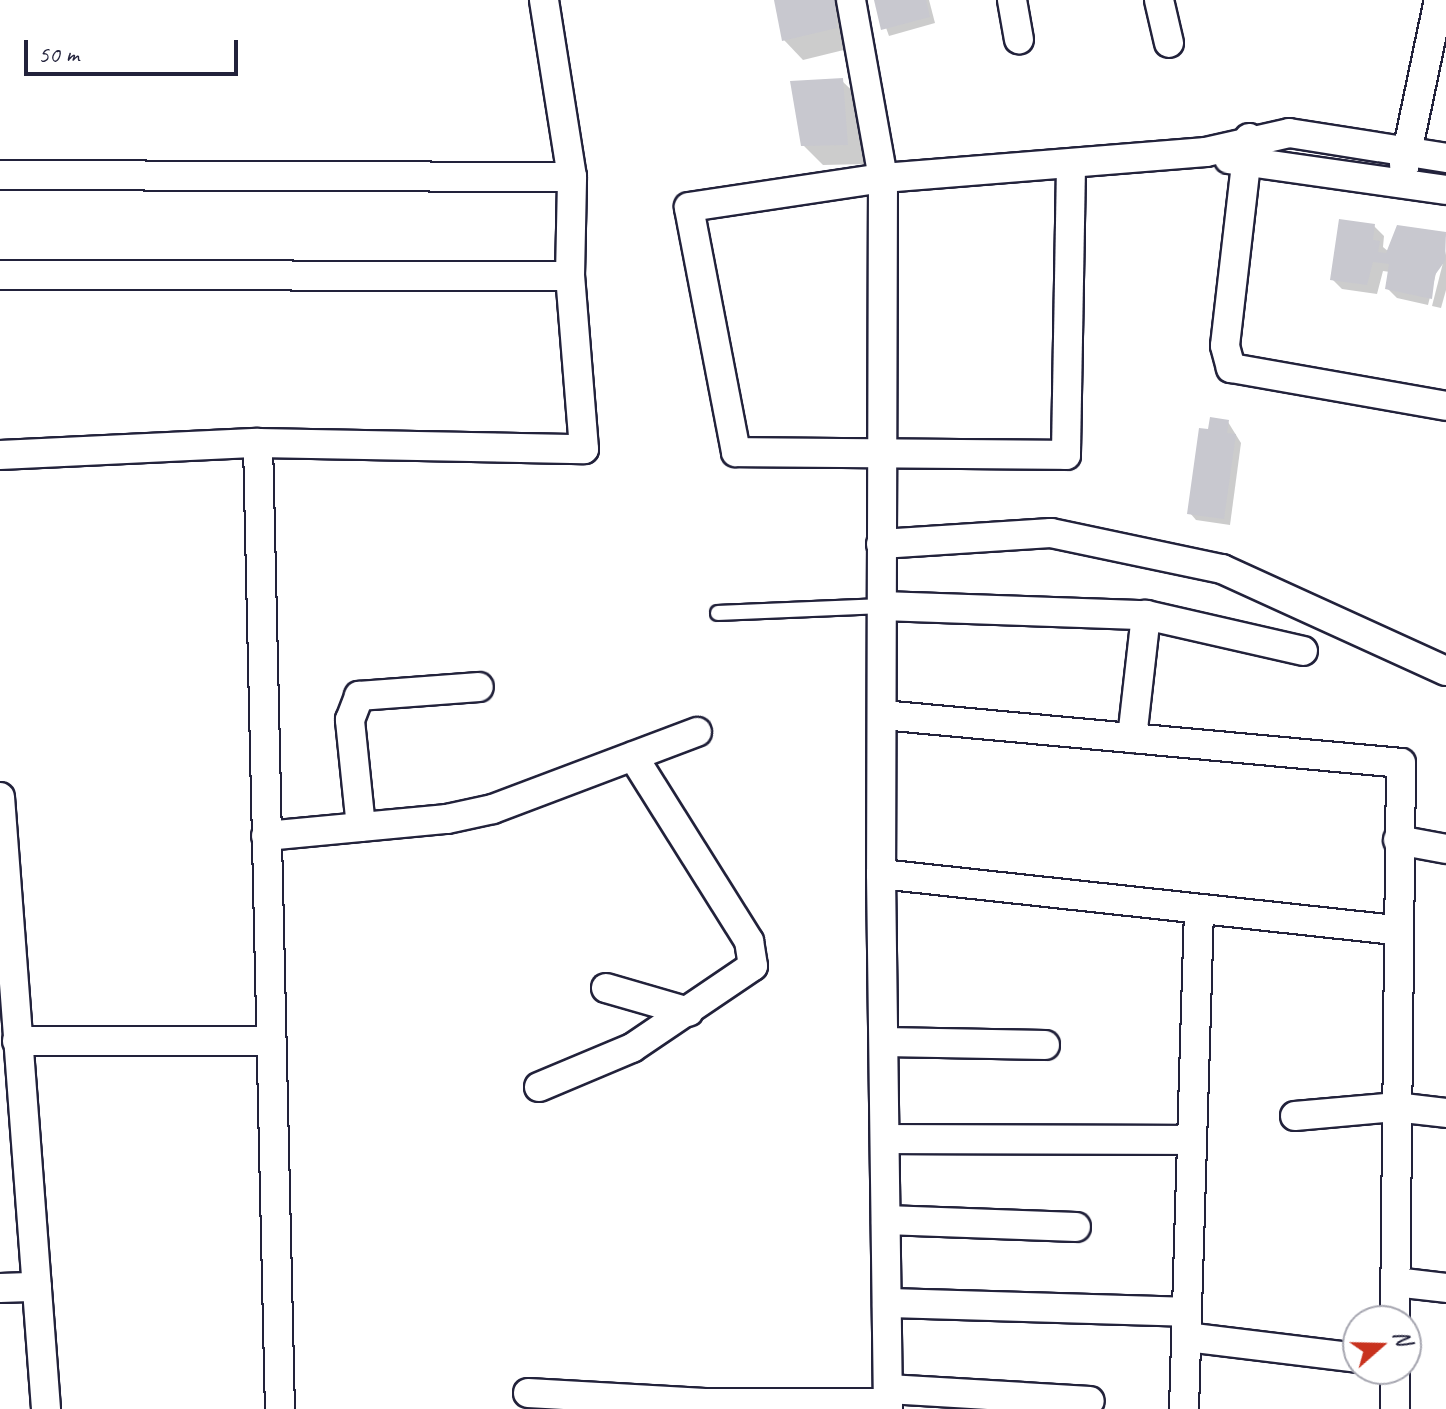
<!DOCTYPE html>
<style>
body{margin:0}
#map{position:relative;width:1446px;height:1409px;overflow:hidden;background:#fff;font-family:Caveat,sans-serif}
div>[style]{position:absolute}
.shadow>*{inset:0;background:#0003}
.building>*{inset:0;background:#c8c8cf}
.roads{filter:drop-shadow(2px 0 #22223b) drop-shadow(-2px 0 #22223b) drop-shadow(0 2px #22223b) drop-shadow(0 -2px #22223b)}
.service>*{height:14px;margin:-7px;padding:0 7px;transform-origin:7px;border-radius:7px;background:#fff}
.minor>*{height:28px;margin:-14px;padding:0 14px;transform-origin:14px;border-radius:14px;background:#fff}
span{translate:-50% -50%;white-space:nowrap;text-align:center;line-height:1.15;-webkit-text-stroke:6px #fff;paint-order:stroke}
.north{position:absolute;left:1342px;top:1305px;width:80px;height:80px;box-sizing:border-box;background:#fff;border:2px solid #a7a7b1;border-radius:50%;rotate:70deg;font-size:22px;font-weight:700;line-height:32px;text-align:center;color:#22223b}
.north::after{content:'';display:block;margin:auto;width:28px;height:36px;background:#c8321e;clip-path:polygon(50% 0,100% 100%,50% 72%,0 100%)}
.scale{position:absolute;left:24px;top:40px;width:214px;height:36px;box-sizing:border-box;border:4px solid #22223b;border-top:0;padding-left:10px;font-size:24px;line-height:28px;white-space:nowrap;color:#22223b;-webkit-text-stroke:6px #fff;paint-order:stroke}
</style>
<div id="map">
<div class="shadow">
<div style="clip-path:polygon(776px 0,845px 0,856px 47px,803px 60px,784px 40px)"></div>
<div style="clip-path:polygon(876px 0,929px 0,935px 23px,889px 36px)"></div>
<div style="clip-path:polygon(842px 81px,862px 100px,867px 164px,823px 165px,803px 145px)"></div>
<div style="clip-path:polygon(1374px 226px,1384px 236px,1383px 247px,1389px 252px,1398px 228px,1446px 234px,1428px 305px,1397px 298px,1387px 288px,1390px 272px,1383px 271px,1377px 294px,1342px 289px,1332px 279px)"></div>
<div style="clip-path:polygon(1446px 251px,1446px 290px,1441px 308px,1432px 306px)"></div>
<div style="clip-path:polygon(1228px 422px,1241px 443px,1230px 525px,1196px 520px,1190px 513px,1210px 432px)"></div>
</div>
<div class="building">
<div style="clip-path:polygon(774px 0,835px 0,837px 28px,782px 41px)"></div>
<div style="clip-path:polygon(874px 0,926px 0,930px 17px,881px 30px)"></div>
<div style="clip-path:polygon(843px 78px,848px 145px,801px 146px,790px 81px)"></div>
<div style="clip-path:polygon(1339px 219px,1375px 224px,1373px 240px,1380px 241px,1378px 252px,1386px 253px,1397px 225px,1446px 232px,1445px 261px,1435px 275px,1432px 299px,1385px 289px,1389px 264px,1373px 262px,1367px 285px,1330px 280px)"></div>
<div style="clip-path:polygon(1210px 417px,1229px 420px,1227px 433px,1236px 434px,1224px 519px,1187px 514px,1199px 428px,1208px 429px)"></div>
</div>
<div class="roads">
<div class="service">
<div style="left:718px;top:613px;width:164px;rotate:-2.4deg"></div>
</div>
<div class="minor">
<div style="left:851px;top:0;width:181px;rotate:79.8deg"></div>
<div style="left:883px;top:178px;width:696px;rotate:90.16deg"></div>
<div style="left:881px;top:874px;width:535px;rotate:89.25deg"></div>
<div style="left:1012px;top:0;width:40px;rotate:80deg"></div>
<div style="left:1159px;top:0;width:44px;rotate:76.9deg"></div>
<div style="left:1249px;top:138px;width:209px;rotate:96.6deg"></div>
<div style="left:1225px;top:346px;width:23px;rotate:75deg"></div>
<div style="left:1231px;top:368px;width:218px;rotate:10deg"></div>
<div style="left:1229px;top:159px;width:219px;rotate:8.1deg"></div>
<div style="left:1071px;top:166px;width:289px;rotate:91deg"></div>
<div style="left:1066px;top:455px;width:330px;rotate:-179.5deg"></div>
<div style="left:736px;top:452px;width:249px;rotate:-100.9deg"></div>
<div style="left:689px;top:207px;width:196px;rotate:-8.5deg"></div>
<div style="left:883px;top:178px;width:324px;rotate:-4.6deg"></div>
<div style="left:1206px;top:152px;width:85px;rotate:-12.9deg"></div>
<div style="left:1289px;top:133px;width:159px;rotate:9deg"></div>
<div style="left:1404px;top:167px;width:171px;rotate:-78.2deg"></div>
<div style="left:0;top:175px;width:572px;rotate:0.2deg"></div>
<div style="left:0;top:275px;width:570px;rotate:0.1deg"></div>
<div style="left:258px;top:443px;width:966px;rotate:88.7deg"></div>
<div style="left:0;top:455px;width:258px;rotate:-2.7deg"></div>
<div style="left:258px;top:443px;width:326px;rotate:1.1deg"></div>
<div style="left:584px;top:449px;width:174px;rotate:-94.6deg"></div>
<div style="left:570px;top:276px;width:99px;rotate:-88.8deg"></div>
<div style="left:572px;top:177px;width:179px;rotate:-99deg"></div>
<div style="left:881px;top:544px;width:170px;rotate:-3.7deg"></div>
<div style="left:1051px;top:533px;width:175px;rotate:11.9deg"></div>
<div style="left:1222px;top:569px;width:246px;rotate:24.5deg"></div>
<div style="left:882px;top:606px;width:264px;rotate:2deg"></div>
<div style="left:1146px;top:615px;width:161px;rotate:12.9deg"></div>
<div style="left:882px;top:715px;width:521px;rotate:5.28deg"></div>
<div style="left:1401px;top:763px;width:558px;rotate:90.62deg"></div>
<div style="left:1132px;top:738px;width:124px;rotate:-83.5deg"></div>
<div style="left:0;top:797px;width:614px;rotate:85.7deg"></div>
<div style="left:361px;top:827px;width:108px;rotate:-95.9deg"></div>
<div style="left:350px;top:720px;width:26px;rotate:-69deg"></div>
<div style="left:359px;top:696px;width:120px;rotate:-4.3deg"></div>
<div style="left:266px;top:836px;width:182px;rotate:-5.4deg"></div>
<div style="left:447px;top:819px;width:47px;rotate:-12.3deg"></div>
<div style="left:493px;top:809px;width:218px;rotate:-20.7deg"></div>
<div style="left:1398px;top:840px;width:49px;rotate:10.6deg"></div>
<div style="left:881px;top:874px;width:517px;rotate:6.22deg"></div>
<div style="left:606px;top:988px;width:86px;rotate:16.1deg"></div>
<div style="left:17px;top:1041px;width:254px"></div>
<div style="left:885px;top:1042px;width:160px;rotate:1.1deg"></div>
<div style="left:539px;top:1087px;width:101px;rotate:-22.8deg"></div>
<div style="left:632px;top:1048px;width:146px;rotate:-34.1deg"></div>
<div style="left:753px;top:966px;width:25px;rotate:-99deg"></div>
<div style="left:749px;top:941px;width:218px;rotate:-122.1deg"></div>
<div style="left:1295px;top:1116px;width:100px;rotate:-5.1deg"></div>
<div style="left:1395px;top:1107px;width:51px;rotate:6.7deg"></div>
<div style="left:886px;top:1139px;width:306px;rotate:0.2deg"></div>
<div style="left:886px;top:1220px;width:190px;rotate:2.1deg"></div>
<div style="left:1395px;top:1282px;width:51px;rotate:6.7deg"></div>
<div style="left:0;top:1288px;width:37px;rotate:-2deg"></div>
<div style="left:887px;top:1303px;width:300px;rotate:1.7deg"></div>
<div style="left:1187px;top:1337px;width:172px;rotate:7deg"></div>
<div style="left:888px;top:1389px;width:202px;rotate:3.4deg"></div>
<div style="left:528px;top:1393px;width:177px;rotate:3.2deg"></div>
<div style="left:705px;top:1403px;width:183px"></div>
<div style="left:1184px;top:1409px;width:500px;rotate:-88.28deg"></div>
<div style="left:1395px;top:1409px;width:40px;rotate:-90deg"></div>
</div>
</div>
<div class="north">N</div>
<div class="scale">50 m</div>
</div>
